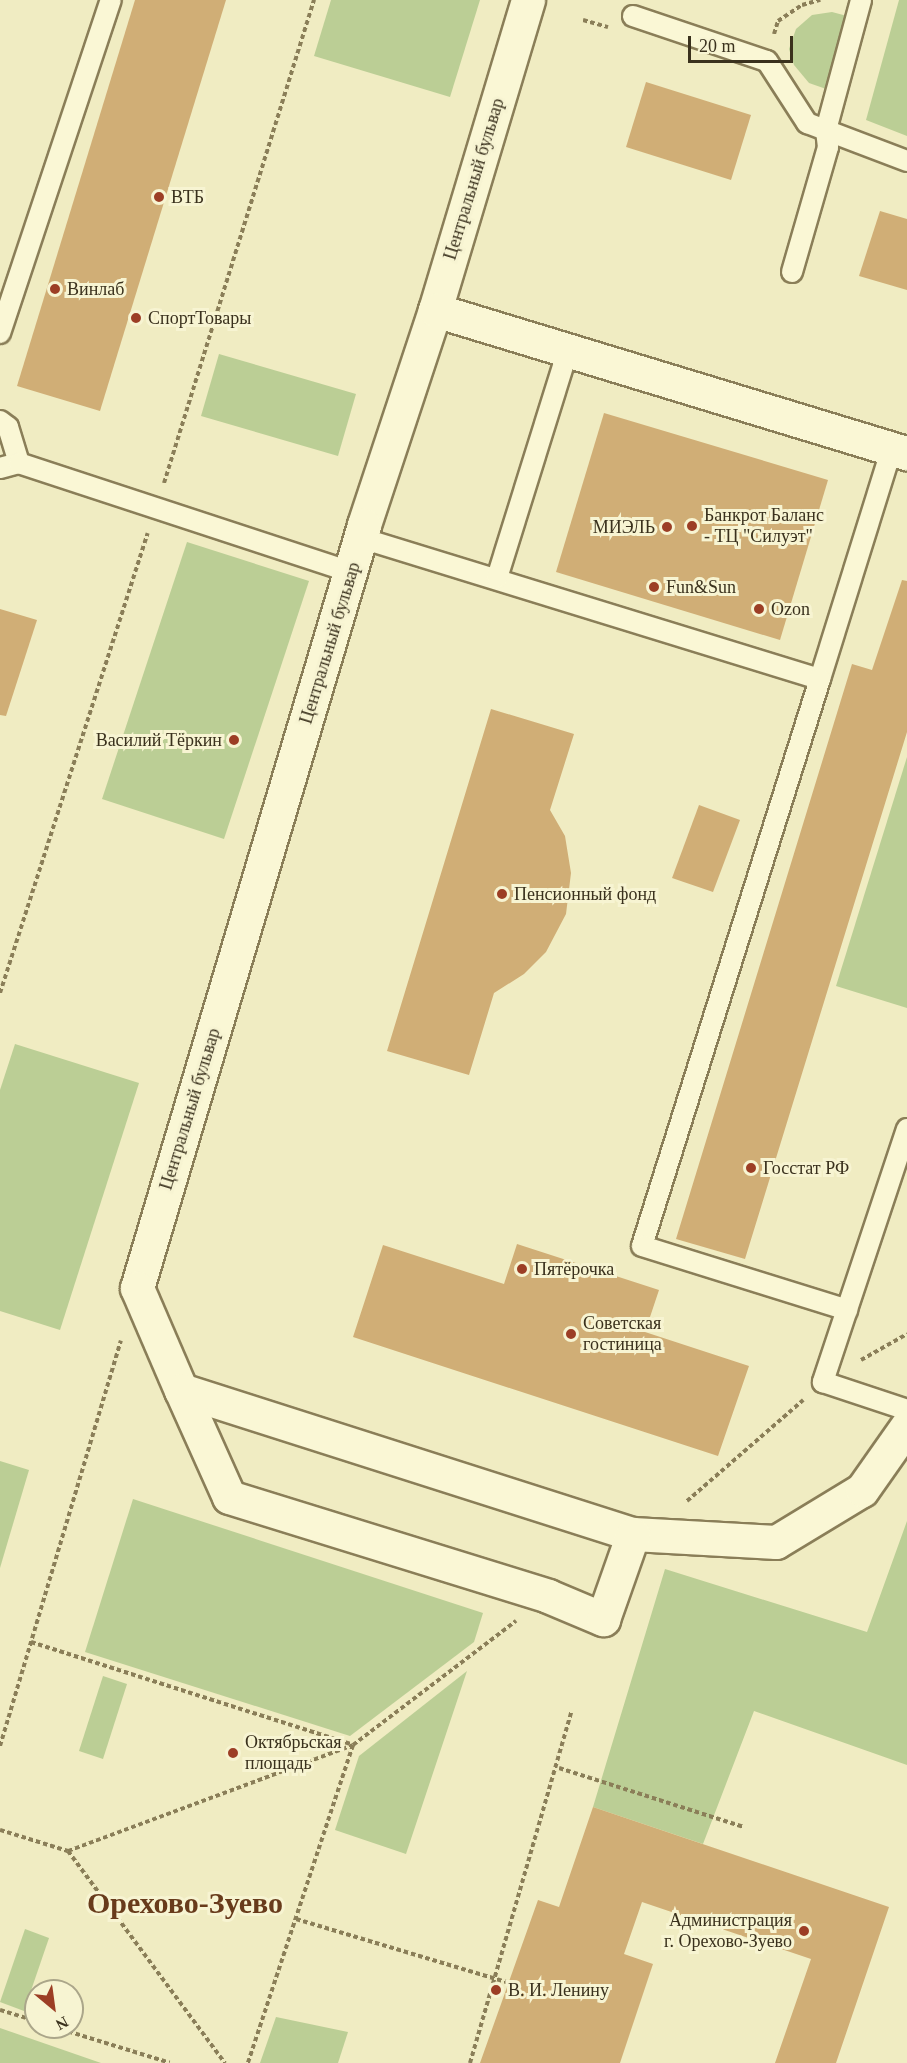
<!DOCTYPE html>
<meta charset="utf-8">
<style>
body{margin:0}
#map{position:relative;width:907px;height:2063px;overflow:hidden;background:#f0ecc2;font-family:"Times New Roman",serif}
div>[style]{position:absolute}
.green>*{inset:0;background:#bbce95}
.building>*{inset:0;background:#d0ae76}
.path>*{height:4px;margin-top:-2px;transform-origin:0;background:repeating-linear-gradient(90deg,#8a7e58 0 4.5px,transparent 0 7.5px)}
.roads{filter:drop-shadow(2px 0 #8a7e58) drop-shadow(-2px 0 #8a7e58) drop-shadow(0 2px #8a7e58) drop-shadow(0 -2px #8a7e58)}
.lane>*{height:20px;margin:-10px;padding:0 10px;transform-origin:10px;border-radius:10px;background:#faf7d5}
.street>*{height:33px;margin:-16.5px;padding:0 16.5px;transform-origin:16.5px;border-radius:16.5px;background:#faf7d5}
.dots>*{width:16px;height:16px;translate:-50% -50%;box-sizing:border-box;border:3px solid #f7f4d2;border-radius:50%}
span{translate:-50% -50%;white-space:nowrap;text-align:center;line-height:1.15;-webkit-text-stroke:6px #f7f4d2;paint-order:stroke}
.street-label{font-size:18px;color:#3a311d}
.poi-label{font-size:18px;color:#3a311d}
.left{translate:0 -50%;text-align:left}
.right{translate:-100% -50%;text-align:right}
.town-label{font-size:30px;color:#683b1b;font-weight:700}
.north{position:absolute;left:24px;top:1979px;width:60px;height:60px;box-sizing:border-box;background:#f7f4d2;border:2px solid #aba68a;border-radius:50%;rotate:151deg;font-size:16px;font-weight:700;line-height:24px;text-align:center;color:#3a311d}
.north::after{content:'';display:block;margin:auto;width:21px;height:27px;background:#9c3e25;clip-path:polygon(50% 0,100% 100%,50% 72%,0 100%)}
.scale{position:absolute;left:688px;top:36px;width:105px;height:27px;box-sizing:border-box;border:3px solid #3a311d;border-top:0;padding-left:8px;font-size:18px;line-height:21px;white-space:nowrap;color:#3a311d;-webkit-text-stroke:4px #f7f4d2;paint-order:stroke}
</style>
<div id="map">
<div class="green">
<div style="clip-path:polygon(331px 0,480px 0,450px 97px,314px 56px)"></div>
<div style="clip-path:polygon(899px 0,907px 0,907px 136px,866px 120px)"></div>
<div style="clip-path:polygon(832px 12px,847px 16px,829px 90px,809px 83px,794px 65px,789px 49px,796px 29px,812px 15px)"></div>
<div style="clip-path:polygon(219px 354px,356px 394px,338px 456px,201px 416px)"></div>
<div style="clip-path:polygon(187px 542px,309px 581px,224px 839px,102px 799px)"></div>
<div style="clip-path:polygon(907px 757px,907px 1008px,836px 986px)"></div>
<div style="clip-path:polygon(15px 1044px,139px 1083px,60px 1330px,0 1311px,0 1090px)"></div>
<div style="clip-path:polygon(0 1461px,29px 1470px,0 1568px)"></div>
<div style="clip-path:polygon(133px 1499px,483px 1613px,474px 1642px,350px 1736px,85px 1652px)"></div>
<div style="clip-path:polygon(907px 1521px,907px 1765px,754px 1711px,703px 1844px,593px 1807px,665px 1569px,867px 1632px)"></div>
<div style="clip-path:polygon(467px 1671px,406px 1854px,335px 1830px,359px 1756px)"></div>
<div style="clip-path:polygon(103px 1676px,127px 1684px,103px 1759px,79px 1751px)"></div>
<div style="clip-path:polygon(25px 1929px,49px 1938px,24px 2011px,0 2002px)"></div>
<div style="clip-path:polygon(276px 2017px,348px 2032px,338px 2063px,260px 2063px)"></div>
<div style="clip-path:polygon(0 2028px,101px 2063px,0 2063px)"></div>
</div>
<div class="building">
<div style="clip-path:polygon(135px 0,226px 0,100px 411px,17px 386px)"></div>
<div style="clip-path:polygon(646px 82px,751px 115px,731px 180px,626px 147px)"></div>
<div style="clip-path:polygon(880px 211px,907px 219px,907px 290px,859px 276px)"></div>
<div style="clip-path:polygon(604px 413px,828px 480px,780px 640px,556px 572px)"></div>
<div style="clip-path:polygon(902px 580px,907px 581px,907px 732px,745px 1259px,676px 1239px,852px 664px,872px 670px)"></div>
<div style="clip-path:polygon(0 609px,37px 620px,6px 716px,0 715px)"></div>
<div style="clip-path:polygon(491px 709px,574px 734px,550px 810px,565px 836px,571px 873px,566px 914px,546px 952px,524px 974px,494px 993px,469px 1075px,387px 1051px)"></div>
<div style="clip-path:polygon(699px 805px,740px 820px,713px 892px,672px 878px)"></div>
<div style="clip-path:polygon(517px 1244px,659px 1290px,645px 1332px,749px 1366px,718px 1456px,353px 1337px,383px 1245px,504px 1284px)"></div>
<div style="clip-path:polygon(593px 1807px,889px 1907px,836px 2063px,775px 2063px,811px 1959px,642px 1902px,624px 1954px,653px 1964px,620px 2063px,480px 2063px,538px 1900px,559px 1907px)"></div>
</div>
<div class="path">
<div style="left:583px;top:20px;width:26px;rotate:16deg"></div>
<div style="left:774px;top:34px;width:14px;rotate:-73deg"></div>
<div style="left:778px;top:21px;width:29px;rotate:-34deg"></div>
<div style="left:802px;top:5px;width:19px;rotate:-16deg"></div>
<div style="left:164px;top:483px;width:506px;rotate:-72.75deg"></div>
<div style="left:0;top:993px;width:483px;rotate:-72.2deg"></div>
<div style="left:861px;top:1360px;width:53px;rotate:-29.5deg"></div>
<div style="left:687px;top:1501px;width:154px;rotate:-41deg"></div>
<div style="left:31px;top:1642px;width:338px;rotate:17.7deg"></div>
<div style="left:353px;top:1745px;width:335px;rotate:108.3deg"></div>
<div style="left:0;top:1746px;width:423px;rotate:-73.4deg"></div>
<div style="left:559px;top:1768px;width:194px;rotate:17.7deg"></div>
<div style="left:0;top:1830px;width:71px;rotate:17.2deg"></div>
<div style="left:68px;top:1851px;width:304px;rotate:-20.4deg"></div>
<div style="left:353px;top:1745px;width:205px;rotate:-37.3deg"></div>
<div style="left:68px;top:1851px;width:264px;rotate:53.5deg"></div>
<div style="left:296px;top:1919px;width:223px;rotate:16.7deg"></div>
<div style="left:0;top:2010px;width:38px;rotate:17deg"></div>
<div style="left:54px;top:2027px;width:121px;rotate:17.2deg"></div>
<div style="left:470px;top:2063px;width:365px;rotate:-73.9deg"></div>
</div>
<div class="roads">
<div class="lane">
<div style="left:633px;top:16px;width:141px;rotate:18.6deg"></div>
<div style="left:767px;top:61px;width:74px;rotate:57.2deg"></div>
<div style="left:807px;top:123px;width:107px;rotate:20.8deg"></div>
<div style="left:792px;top:272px;width:130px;rotate:-73.9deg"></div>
<div style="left:828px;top:147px;width:17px;rotate:-97deg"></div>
<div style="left:826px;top:130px;width:135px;rotate:-74.9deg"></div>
<div style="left:0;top:333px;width:351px;rotate:-71.6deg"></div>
<div style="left:0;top:421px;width:10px;rotate:37deg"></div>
<div style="left:8px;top:427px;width:38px;rotate:73deg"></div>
<div style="left:0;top:468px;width:20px;rotate:-15deg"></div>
<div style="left:19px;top:463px;width:348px;rotate:18.2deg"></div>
<div style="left:361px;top:538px;width:480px;rotate:17.1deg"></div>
<div style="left:820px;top:679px;width:242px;rotate:-72.7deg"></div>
<div style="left:497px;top:578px;width:239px;rotate:-72.7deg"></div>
<div style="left:820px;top:679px;width:594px;rotate:107.43deg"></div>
<div style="left:642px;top:1246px;width:215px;rotate:17.3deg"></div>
<div style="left:907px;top:1129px;width:267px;rotate:108.4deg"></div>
<div style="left:823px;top:1382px;width:89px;rotate:18.4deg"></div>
</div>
<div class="street">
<div style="left:528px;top:0;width:324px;rotate:106.7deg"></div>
<div style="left:435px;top:310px;width:226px;rotate:108.3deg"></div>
<div style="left:364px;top:525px;width:796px;rotate:106.57deg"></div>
<div style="left:137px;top:1288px;width:111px;rotate:66.7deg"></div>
<div style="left:181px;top:1390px;width:474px;rotate:17.7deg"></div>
<div style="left:633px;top:1534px;width:143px;rotate:3.2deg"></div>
<div style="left:776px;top:1542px;width:100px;rotate:-31.2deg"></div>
<div style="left:862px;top:1490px;width:78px;rotate:-54.9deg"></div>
<div style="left:435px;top:310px;width:493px;rotate:16.9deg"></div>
<div style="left:181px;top:1390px;width:117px;rotate:65.8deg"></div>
<div style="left:229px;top:1497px;width:334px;rotate:17.2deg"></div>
<div style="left:548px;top:1596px;width:60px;rotate:22.7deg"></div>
<div style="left:603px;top:1619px;width:90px;rotate:-70.6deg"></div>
</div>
</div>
<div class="dots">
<div style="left:159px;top:197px;background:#9c3e25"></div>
<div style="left:55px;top:289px;background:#9c3e25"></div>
<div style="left:136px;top:318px;background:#9c3e25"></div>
<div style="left:692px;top:526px;background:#9c3e25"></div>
<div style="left:667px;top:527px;background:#9c3e25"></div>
<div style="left:654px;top:587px;background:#9c3e25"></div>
<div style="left:759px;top:609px;background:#9c3e25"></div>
<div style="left:234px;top:740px;background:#9c3e25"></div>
<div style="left:502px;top:894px;background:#9c3e25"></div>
<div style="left:751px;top:1168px;background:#9c3e25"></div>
<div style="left:522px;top:1269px;background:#9c3e25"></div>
<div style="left:571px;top:1334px;background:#9c3e25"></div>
<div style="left:233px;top:1753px;background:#9c3e25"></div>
<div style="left:804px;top:1931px;background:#9c3e25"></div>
<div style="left:496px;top:1990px;background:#9c3e25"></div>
</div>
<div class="street-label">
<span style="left:474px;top:179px;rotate:-73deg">Центральный бульвар</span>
<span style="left:330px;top:643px;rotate:-73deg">Центральный бульвар</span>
<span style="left:190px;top:1109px;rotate:-73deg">Центральный бульвар</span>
</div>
<div class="poi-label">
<span class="left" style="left:171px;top:197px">ВТБ</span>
<span class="left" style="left:67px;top:289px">Винлаб</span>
<span class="left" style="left:148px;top:318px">СпортТовары</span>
<span class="left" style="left:704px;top:526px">Банкрот Баланс<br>- ТЦ "Силуэт"</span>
<span class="right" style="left:655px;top:527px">МИЭЛЬ</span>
<span class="left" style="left:666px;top:587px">Fun&amp;Sun</span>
<span class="left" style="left:771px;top:609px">Ozon</span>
<span class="right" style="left:222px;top:740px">Василий Тёркин</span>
<span class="left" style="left:514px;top:894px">Пенсионный фонд</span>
<span class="left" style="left:763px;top:1168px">Госстат РФ</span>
<span class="left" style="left:534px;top:1269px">Пятёрочка</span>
<span class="left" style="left:583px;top:1334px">Советская<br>гостиница</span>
<span class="left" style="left:245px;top:1753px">Октябрьская<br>площадь</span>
<span class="right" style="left:792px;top:1931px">Администрация<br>г. Орехово-Зуево</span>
<span class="left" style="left:508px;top:1990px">В. И. Ленину</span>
</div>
<div class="town-label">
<span style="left:185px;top:1903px">Орехово-Зуево</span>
</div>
<div class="north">N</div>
<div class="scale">20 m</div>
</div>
